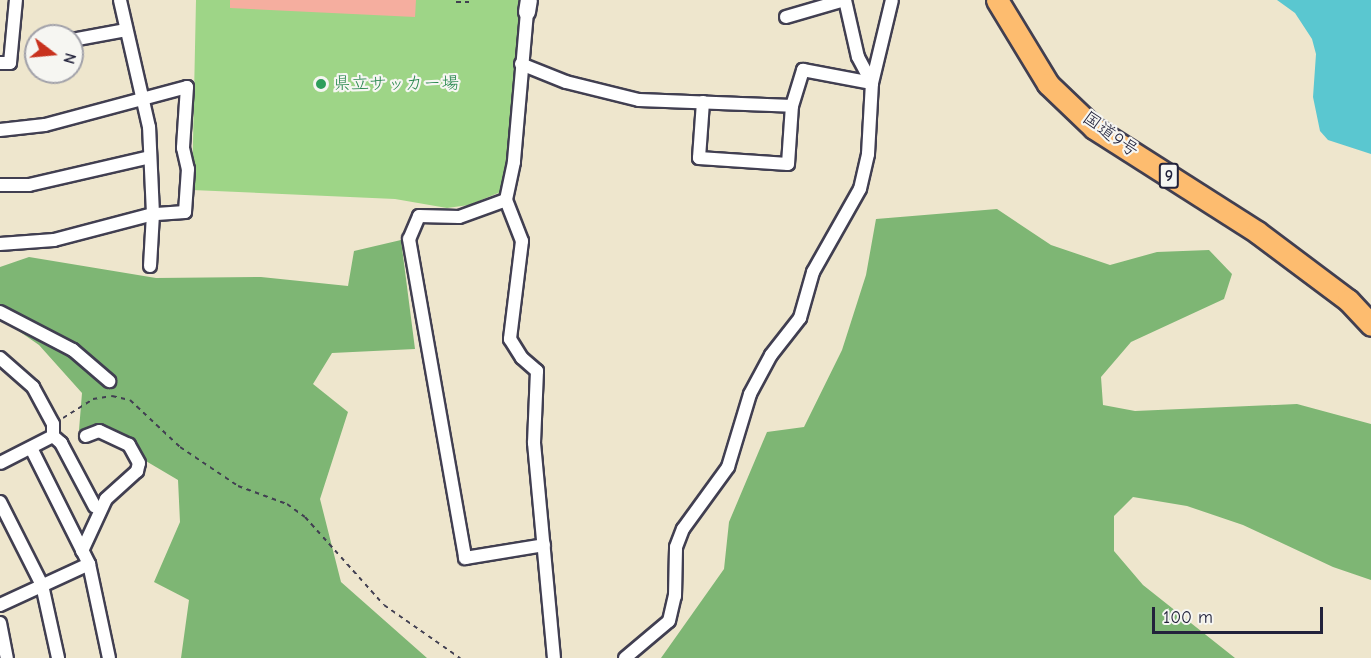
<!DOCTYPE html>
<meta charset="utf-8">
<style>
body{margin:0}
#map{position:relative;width:1371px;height:658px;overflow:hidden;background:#eee6cd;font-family:"Comic Neue","Klee One",sans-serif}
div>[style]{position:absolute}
.green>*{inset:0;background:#9ed587}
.forest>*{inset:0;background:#7eb674}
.water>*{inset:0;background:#5ac7d0}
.building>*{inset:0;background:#f5ae9f}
.path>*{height:2px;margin-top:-1px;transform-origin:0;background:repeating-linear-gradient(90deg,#413f51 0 4.5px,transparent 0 9px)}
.roads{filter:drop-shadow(2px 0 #413f51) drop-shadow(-2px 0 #413f51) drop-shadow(0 2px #413f51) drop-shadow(0 -2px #413f51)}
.minor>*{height:12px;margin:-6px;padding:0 6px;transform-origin:6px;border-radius:6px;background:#fff}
.tertiary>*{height:16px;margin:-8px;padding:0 8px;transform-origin:8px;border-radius:8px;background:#fff}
.trunk>*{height:21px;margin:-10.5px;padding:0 10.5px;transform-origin:10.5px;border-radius:10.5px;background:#fdbc6f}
.dots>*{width:16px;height:16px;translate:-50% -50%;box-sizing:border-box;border:3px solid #f6f6f2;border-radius:50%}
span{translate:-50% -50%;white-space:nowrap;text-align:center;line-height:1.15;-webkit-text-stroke:4.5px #f6f6f2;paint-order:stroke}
.shield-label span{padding:2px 4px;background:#f6f6f2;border:2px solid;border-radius:4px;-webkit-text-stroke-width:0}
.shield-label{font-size:16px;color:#22223b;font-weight:700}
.leisure-label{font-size:18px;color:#27864d}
.left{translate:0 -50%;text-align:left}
.street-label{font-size:18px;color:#22223b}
.north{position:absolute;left:24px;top:24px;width:60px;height:60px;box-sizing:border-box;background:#f6f6f2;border:2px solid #a1a1a9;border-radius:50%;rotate:106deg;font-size:16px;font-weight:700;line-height:24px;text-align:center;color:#22223b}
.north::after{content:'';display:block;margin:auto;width:21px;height:27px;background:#c8321e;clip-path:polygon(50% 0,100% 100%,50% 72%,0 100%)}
.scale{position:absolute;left:1152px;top:607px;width:171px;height:27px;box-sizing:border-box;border:3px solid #22223b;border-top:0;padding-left:8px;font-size:18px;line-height:21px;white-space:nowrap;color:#22223b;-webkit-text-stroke:4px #f6f6f2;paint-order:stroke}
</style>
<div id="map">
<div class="green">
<div style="clip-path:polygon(196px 0,520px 0,510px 162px,503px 191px,469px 205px,447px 208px,395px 199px,192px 190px)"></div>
</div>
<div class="forest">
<div style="clip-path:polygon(997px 209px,1051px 245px,1110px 265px,1157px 252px,1209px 250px,1232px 274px,1224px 299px,1131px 342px,1101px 377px,1103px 405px,1135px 411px,1297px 404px,1371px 424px,1371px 580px,1333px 567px,1243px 525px,1187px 506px,1133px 497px,1114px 516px,1114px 551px,1143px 585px,1235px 658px,661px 658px,724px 569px,729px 522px,767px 432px,804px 427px,842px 350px,866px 275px,876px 219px)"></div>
<div style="clip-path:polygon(401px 240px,415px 349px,332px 353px,313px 384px,348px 412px,320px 499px,341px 582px,427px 658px,181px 658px,189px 600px,154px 582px,180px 522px,178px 480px,112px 441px,79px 430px,82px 393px,39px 345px,0 318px,0 267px,29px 257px,156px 278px,261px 277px,348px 286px,354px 251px)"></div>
</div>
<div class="water">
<div style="clip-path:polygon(1277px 0,1371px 0,1371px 154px,1328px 140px,1320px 131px,1313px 97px,1316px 54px,1312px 39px,1295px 13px)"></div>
</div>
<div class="building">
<div style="clip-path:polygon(230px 0,416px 0,415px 17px,230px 8px)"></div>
</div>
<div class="path">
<div style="left:456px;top:2px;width:18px"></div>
<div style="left:63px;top:418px;width:36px;rotate:-32deg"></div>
<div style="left:93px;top:399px;width:19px;rotate:-9deg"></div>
<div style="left:112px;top:396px;width:18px;rotate:13deg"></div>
<div style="left:130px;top:400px;width:69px;rotate:43.2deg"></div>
<div style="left:180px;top:447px;width:70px;rotate:33.9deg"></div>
<div style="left:238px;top:486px;width:52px;rotate:20.2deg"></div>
<div style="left:287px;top:504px;width:22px;rotate:36deg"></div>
<div style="left:305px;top:517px;width:118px;rotate:48.1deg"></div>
<div style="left:384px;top:605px;width:93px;rotate:34.9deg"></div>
</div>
<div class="roads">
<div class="minor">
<div style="left:845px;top:0;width:58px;rotate:77.2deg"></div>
<div style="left:858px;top:57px;width:30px;rotate:62deg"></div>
<div style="left:527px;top:12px;width:151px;rotate:95deg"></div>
<div style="left:514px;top:162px;width:39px;rotate:102deg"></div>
<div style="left:506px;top:200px;width:44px;rotate:68.7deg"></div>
<div style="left:522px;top:241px;width:99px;rotate:97deg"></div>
<div style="left:510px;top:339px;width:22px;rotate:58deg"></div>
<div style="left:522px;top:358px;width:20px;rotate:41deg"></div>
<div style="left:537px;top:371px;width:72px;rotate:92.4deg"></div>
<div style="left:534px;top:443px;width:216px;rotate:84.7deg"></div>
<div style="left:786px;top:17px;width:60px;rotate:-16.3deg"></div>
<div style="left:72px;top:40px;width:55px;rotate:-10.5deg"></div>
<div style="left:0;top:63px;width:10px"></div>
<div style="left:10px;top:63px;width:63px;rotate:-84.6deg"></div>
<div style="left:521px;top:64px;width:48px;rotate:21.8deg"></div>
<div style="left:566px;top:82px;width:75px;rotate:13.9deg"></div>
<div style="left:639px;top:100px;width:153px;rotate:2.2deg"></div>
<div style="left:792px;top:106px;width:38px;rotate:-73deg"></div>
<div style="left:803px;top:70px;width:70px;rotate:10.7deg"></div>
<div style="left:703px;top:102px;width:56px;rotate:94.1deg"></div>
<div style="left:699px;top:158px;width:89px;rotate:3.9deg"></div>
<div style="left:788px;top:164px;width:58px;rotate:-86.1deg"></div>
<div style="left:0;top:130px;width:45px;rotate:-6.3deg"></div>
<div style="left:45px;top:125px;width:147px;rotate:-15deg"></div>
<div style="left:187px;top:87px;width:61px;rotate:93.8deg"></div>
<div style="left:183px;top:148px;width:22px;rotate:77deg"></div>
<div style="left:188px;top:169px;width:43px;rotate:94deg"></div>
<div style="left:185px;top:212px;width:32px;rotate:176deg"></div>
<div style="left:153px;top:214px;width:52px;rotate:93.3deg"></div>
<div style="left:0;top:185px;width:29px"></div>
<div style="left:29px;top:185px;width:124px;rotate:-13deg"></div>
<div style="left:506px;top:200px;width:50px;rotate:160.1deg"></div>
<div style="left:459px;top:217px;width:40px;rotate:-178.6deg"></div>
<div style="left:419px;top:216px;width:25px;rotate:113deg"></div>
<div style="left:409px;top:239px;width:324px;rotate:80deg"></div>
<div style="left:465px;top:558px;width:80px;rotate:-9.3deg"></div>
<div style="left:0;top:244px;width:54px;rotate:-4.2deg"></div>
<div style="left:54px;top:240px;width:102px;rotate:-14.7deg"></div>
<div style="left:153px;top:214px;width:87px;rotate:-92.6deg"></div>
<div style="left:149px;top:127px;width:130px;rotate:-102.9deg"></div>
<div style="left:0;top:312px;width:82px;rotate:27.5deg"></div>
<div style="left:73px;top:350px;width:48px;rotate:40.7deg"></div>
<div style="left:0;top:358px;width:44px;rotate:41.3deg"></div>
<div style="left:33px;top:387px;width:42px;rotate:61.6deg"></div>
<div style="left:53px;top:424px;width:12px;rotate:90deg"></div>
<div style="left:53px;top:436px;width:59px;rotate:153deg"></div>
<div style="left:53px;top:436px;width:11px;rotate:41deg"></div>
<div style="left:61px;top:443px;width:72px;rotate:62deg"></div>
<div style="left:31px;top:448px;width:130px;rotate:63.4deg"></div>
<div style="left:89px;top:564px;width:96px;rotate:78deg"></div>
<div style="left:0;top:502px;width:93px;rotate:63.2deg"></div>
<div style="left:42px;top:585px;width:75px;rotate:77.6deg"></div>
<div style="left:82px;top:551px;width:57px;rotate:-65.2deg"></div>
<div style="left:106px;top:499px;width:42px;rotate:-42.1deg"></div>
<div style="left:137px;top:471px;width:8px;rotate:-76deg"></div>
<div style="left:139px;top:463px;width:21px;rotate:-119deg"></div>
<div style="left:129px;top:445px;width:33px;rotate:-155deg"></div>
<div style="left:99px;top:431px;width:14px;rotate:159deg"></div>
<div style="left:0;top:605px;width:98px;rotate:-24.7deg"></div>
<div style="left:0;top:623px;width:36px;rotate:79deg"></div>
<div style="left:625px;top:658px;width:57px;rotate:-40.1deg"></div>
<div style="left:669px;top:621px;width:26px;rotate:-77deg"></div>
<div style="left:675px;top:596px;width:49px;rotate:-88.8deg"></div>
<div style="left:676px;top:547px;width:19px;rotate:-69deg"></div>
<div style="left:683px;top:529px;width:77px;rotate:-54deg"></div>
<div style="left:728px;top:467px;width:76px;rotate:-73.2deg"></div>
<div style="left:750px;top:394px;width:44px;rotate:-61.7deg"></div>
<div style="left:771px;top:355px;width:47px;rotate:-51.9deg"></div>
<div style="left:800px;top:318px;width:48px;rotate:-74.2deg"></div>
<div style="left:813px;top:272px;width:95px;rotate:-60.5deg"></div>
<div style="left:860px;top:189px;width:36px;rotate:-77deg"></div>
<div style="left:868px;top:154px;width:71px;rotate:-86.8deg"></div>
<div style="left:872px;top:83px;width:85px;rotate:-76.5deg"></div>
</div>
<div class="tertiary">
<div style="left:527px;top:12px;width:12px;rotate:-81deg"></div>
</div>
<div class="trunk">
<div style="left:997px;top:0;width:98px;rotate:58.7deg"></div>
<div style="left:1048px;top:84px;width:64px;rotate:43.7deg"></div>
<div style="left:1094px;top:128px;width:193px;rotate:32.5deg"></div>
<div style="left:1257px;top:232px;width:114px;rotate:36.8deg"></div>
<div style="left:1348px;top:300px;width:34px;rotate:47deg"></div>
</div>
</div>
<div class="dots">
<div style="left:321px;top:84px;background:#2e9e5b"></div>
</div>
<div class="shield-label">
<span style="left:1169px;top:176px">9</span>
</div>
<div class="leisure-label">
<span class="left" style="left:333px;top:84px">県立サッカー場</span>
</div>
<div class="street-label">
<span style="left:1110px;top:135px;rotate:36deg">国道9号</span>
</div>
<div class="north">N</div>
<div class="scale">100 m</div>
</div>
